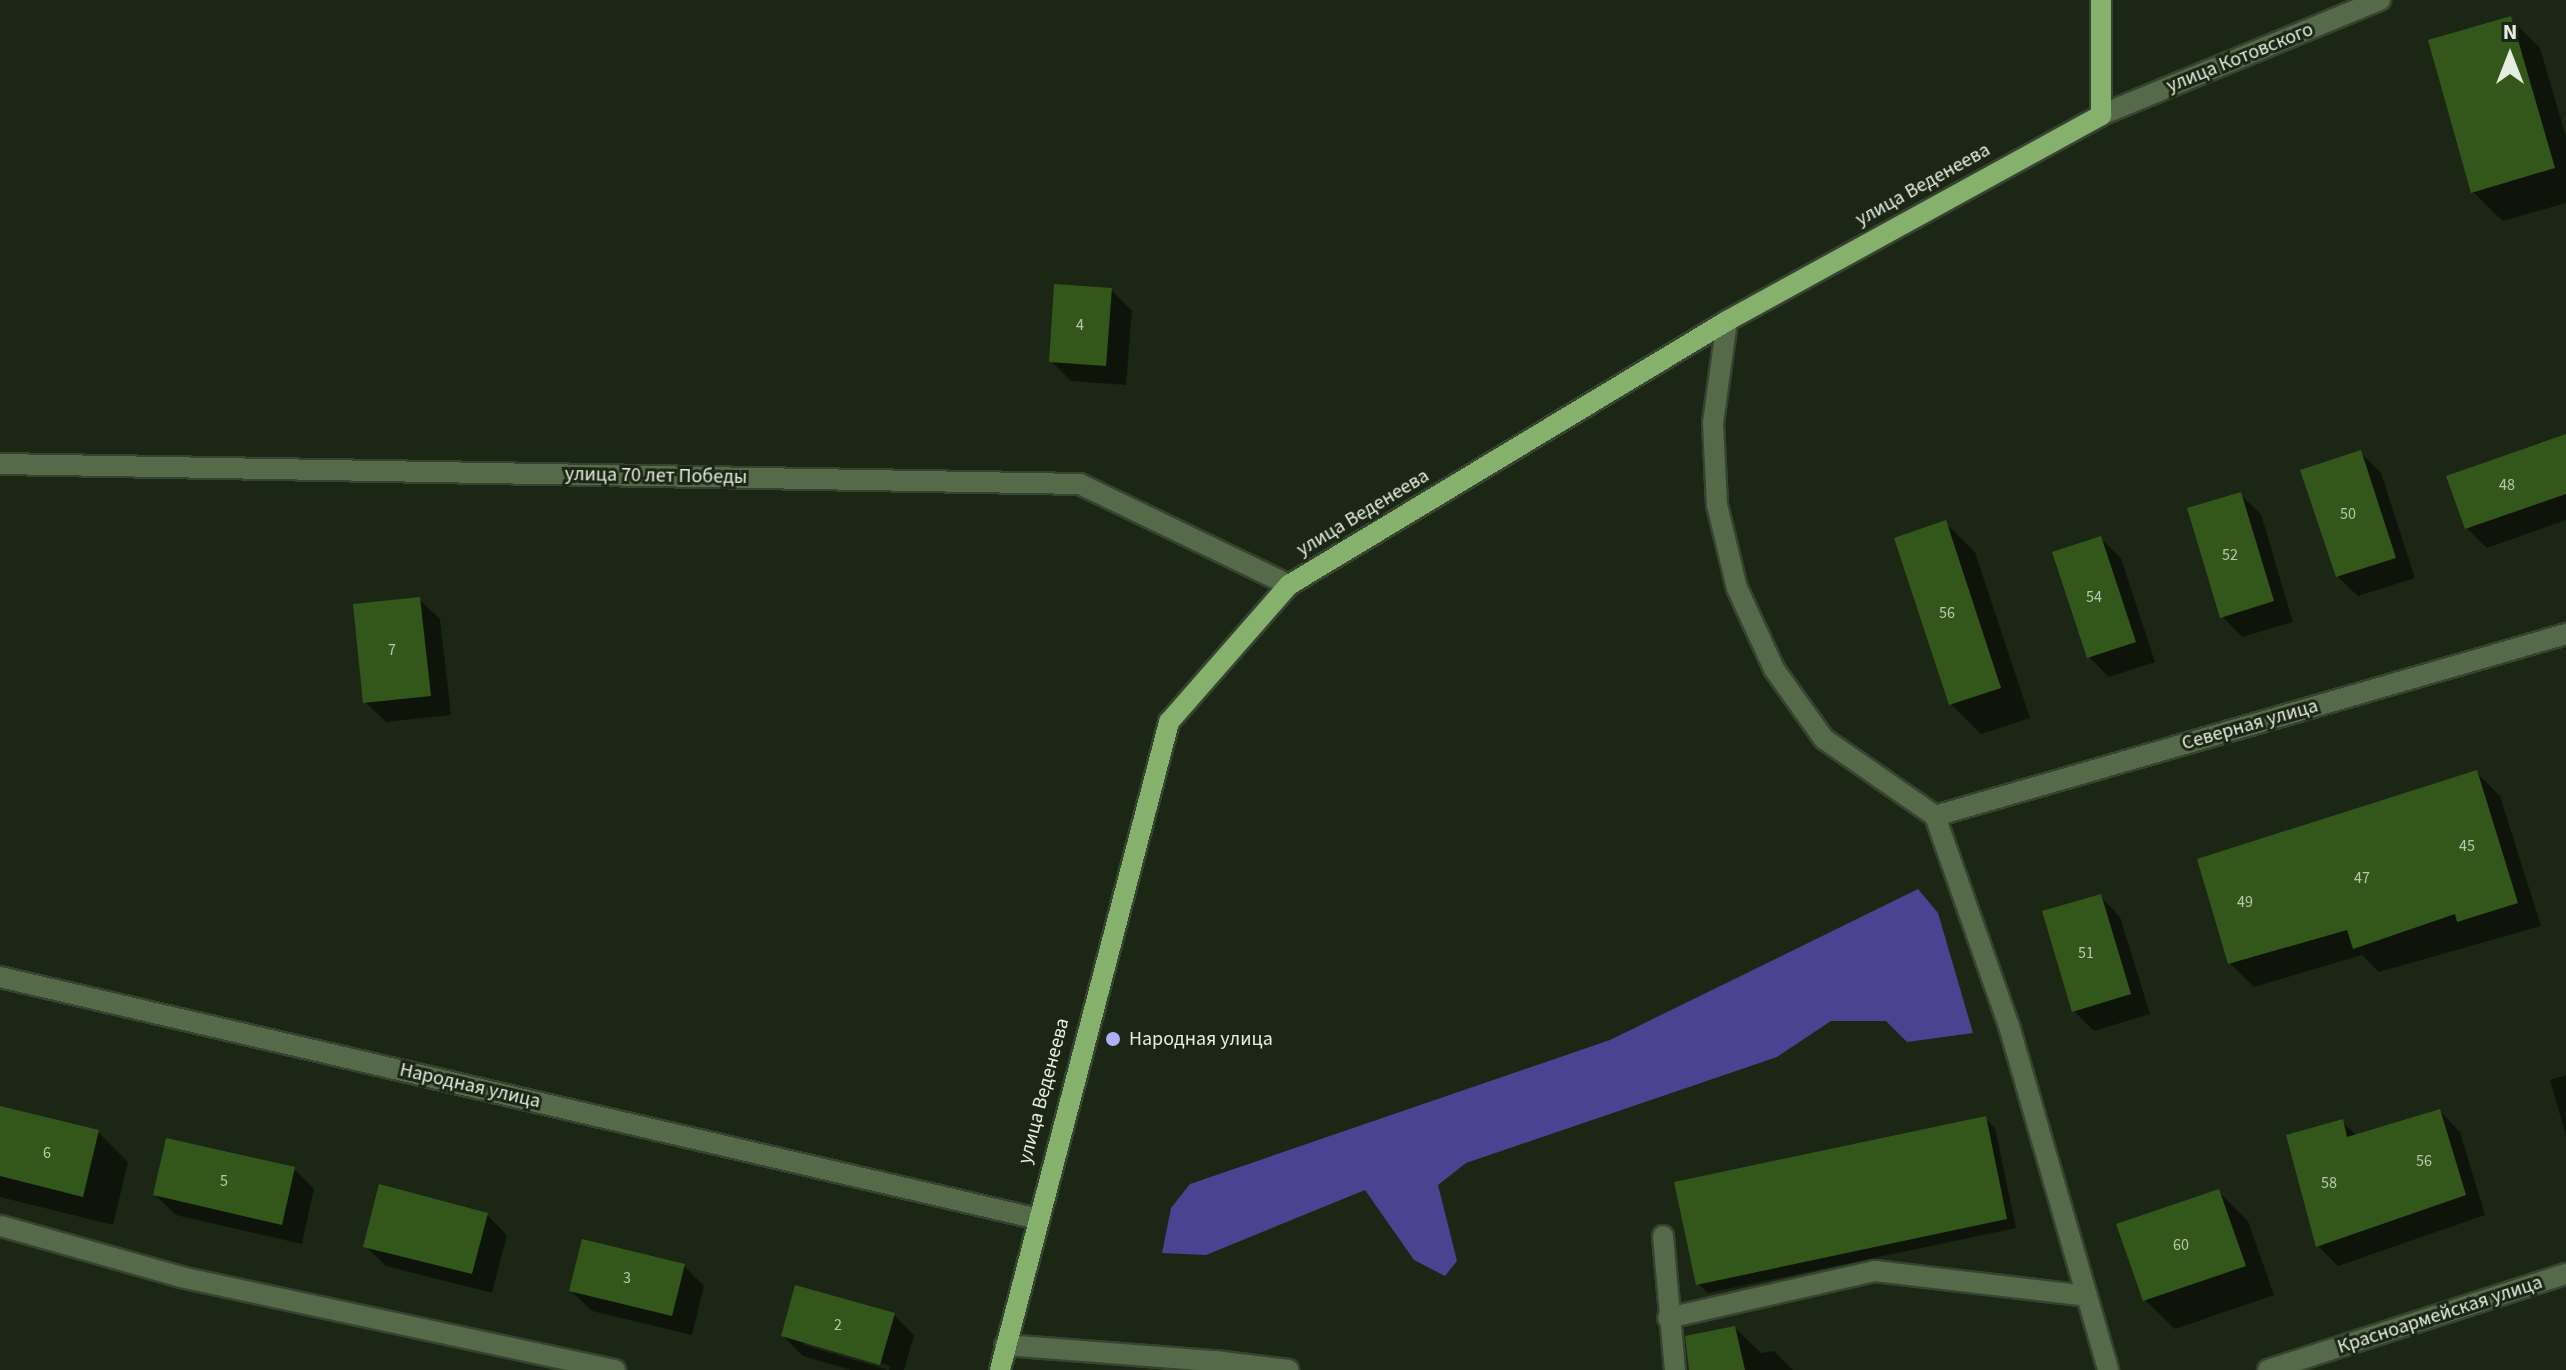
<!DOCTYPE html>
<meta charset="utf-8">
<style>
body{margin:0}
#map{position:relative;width:2566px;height:1370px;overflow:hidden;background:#1b2714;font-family:"Source Sans 3",sans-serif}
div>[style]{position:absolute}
.forest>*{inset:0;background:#4a4391}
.shadow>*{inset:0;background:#0007}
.building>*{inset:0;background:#33571a}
.roads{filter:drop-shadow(2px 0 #374331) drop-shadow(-2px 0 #374331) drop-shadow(0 2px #374331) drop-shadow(0 -2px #374331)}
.minor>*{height:20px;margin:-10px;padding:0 10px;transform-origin:10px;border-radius:10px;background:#556a49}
.major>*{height:20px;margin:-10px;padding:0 10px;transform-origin:10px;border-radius:10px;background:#86b16d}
.dots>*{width:22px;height:22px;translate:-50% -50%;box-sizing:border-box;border:4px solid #1b2714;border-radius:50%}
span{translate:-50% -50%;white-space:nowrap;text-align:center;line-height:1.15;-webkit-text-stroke:6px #1b2714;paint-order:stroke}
.number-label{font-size:16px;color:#b8c8af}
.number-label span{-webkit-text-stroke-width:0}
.street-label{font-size:20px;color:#e5ede1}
.poi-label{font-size:20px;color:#e5ede1}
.left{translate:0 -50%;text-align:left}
.north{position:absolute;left:2470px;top:16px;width:80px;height:80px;-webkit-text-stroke:6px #1b2714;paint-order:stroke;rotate:0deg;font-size:22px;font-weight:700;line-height:32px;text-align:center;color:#e5ede1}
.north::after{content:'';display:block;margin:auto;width:28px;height:36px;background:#e5ede1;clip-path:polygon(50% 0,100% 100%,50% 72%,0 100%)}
</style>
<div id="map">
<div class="forest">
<div style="clip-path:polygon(1918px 889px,1938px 913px,1973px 1033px,1907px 1042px,1886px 1021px,1831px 1021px,1777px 1057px,1466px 1163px,1438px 1185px,1457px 1261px,1445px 1276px,1414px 1260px,1365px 1190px,1206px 1255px,1162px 1253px,1171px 1208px,1190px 1184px,1610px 1040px)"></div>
</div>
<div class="shadow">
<div style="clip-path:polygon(2510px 19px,2540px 48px,2566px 137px,2566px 203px,2503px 221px,2473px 192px)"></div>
<div style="clip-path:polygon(1111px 290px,1132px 311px,1126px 385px,1071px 381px,1051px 361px)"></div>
<div style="clip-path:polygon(2566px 437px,2566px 520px,2487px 548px,2466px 528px)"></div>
<div style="clip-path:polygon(2360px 452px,2381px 473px,2415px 578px,2358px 596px,2337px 576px)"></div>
<div style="clip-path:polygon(2240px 494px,2261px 514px,2293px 622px,2242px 637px,2222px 616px)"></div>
<div style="clip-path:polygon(1945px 523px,1975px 552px,2030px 718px,1981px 734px,1951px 704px)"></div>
<div style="clip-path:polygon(2100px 538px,2121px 558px,2155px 662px,2109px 677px,2089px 657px)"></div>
<div style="clip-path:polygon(419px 599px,440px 619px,451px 715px,386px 722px,365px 702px)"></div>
<div style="clip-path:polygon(2476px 772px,2500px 796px,2541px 926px,2379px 972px,2362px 955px,2254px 987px,2230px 963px)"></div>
<div style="clip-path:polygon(2100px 896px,2120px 917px,2150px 1014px,2094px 1031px,2074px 1011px)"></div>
<div style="clip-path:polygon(2566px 1075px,2566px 1136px,2550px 1080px)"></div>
<div style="clip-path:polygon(0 1108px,98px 1132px,128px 1162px,113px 1225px,0 1197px)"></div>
<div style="clip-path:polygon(2440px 1111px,2460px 1132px,2485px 1215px,2338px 1266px,2318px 1246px,2342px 1122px,2357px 1136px)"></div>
<div style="clip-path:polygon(1985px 1118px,1995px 1128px,2016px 1228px,1708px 1293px,1698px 1284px)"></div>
<div style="clip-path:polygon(294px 1169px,314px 1189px,302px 1244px,176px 1215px,155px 1195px)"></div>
<div style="clip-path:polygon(2218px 1191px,2248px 1221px,2274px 1295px,2175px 1329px,2145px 1300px)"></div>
<div style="clip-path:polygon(487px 1215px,507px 1235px,492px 1293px,386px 1266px,365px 1246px)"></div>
<div style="clip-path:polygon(684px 1266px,704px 1286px,692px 1335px,592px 1311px,571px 1291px)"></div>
<div style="clip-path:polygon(evenodd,894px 1315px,914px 1335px,904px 1370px,851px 1370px,803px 1356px,783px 1336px,894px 1315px,804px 1341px,890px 1366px,889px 1370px,804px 1345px,804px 1341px)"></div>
<div style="clip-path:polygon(1735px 1328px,1761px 1353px,1774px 1351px,1793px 1370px,1693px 1370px)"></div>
</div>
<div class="building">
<div style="clip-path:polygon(2511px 16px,2555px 168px,2471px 193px,2428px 40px)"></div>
<div style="clip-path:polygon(1054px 284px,1112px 288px,1106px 366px,1049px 362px)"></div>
<div style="clip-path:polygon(2566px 434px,2566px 494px,2465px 529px,2446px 476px)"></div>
<div style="clip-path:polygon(2361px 450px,2396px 558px,2336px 577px,2300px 470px)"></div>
<div style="clip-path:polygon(2241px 492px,2274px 601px,2220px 618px,2187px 508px)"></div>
<div style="clip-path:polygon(1946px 520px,2001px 688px,1949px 705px,1894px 538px)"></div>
<div style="clip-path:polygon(2101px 536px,2136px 642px,2087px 658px,2052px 552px)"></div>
<div style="clip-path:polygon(420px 597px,431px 696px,363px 703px,353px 604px)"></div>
<div style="clip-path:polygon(2477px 770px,2518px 903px,2457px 922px,2455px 914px,2353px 949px,2347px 930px,2228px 964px,2197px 859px)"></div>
<div style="clip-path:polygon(2101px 894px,2131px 994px,2072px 1012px,2042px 911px)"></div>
<div style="clip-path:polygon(0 1106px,99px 1130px,83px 1197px,0 1176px)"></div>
<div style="clip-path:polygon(2440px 1109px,2466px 1195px,2316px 1247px,2286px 1135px,2343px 1119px,2347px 1137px)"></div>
<div style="clip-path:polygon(1986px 1116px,2007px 1219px,1696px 1285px,1674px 1182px)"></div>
<div style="clip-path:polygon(166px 1138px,295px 1167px,282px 1225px,153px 1195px)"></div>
<div style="clip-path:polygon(379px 1184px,488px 1213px,472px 1274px,363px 1247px)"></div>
<div style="clip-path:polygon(2219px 1189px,2246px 1266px,2143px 1301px,2116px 1224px)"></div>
<div style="clip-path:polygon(582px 1239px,685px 1264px,672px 1316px,569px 1291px)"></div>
<div style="clip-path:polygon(795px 1285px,895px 1313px,880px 1365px,781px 1336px)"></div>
<div style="clip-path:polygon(1735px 1326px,1745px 1370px,1689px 1370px,1685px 1336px)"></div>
</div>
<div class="roads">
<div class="minor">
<div style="left:2101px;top:115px;width:302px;rotate:-22.4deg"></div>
<div style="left:1727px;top:321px;width:103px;rotate:97.8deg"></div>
<div style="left:1713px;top:423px;width:82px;rotate:87.2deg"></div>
<div style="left:1717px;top:505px;width:85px;rotate:76.5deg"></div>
<div style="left:1737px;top:588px;width:89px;rotate:65.4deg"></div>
<div style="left:1774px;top:669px;width:86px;rotate:54.5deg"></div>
<div style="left:1824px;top:739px;width:135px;rotate:34.7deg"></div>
<div style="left:1935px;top:816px;width:223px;rotate:70.6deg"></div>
<div style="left:2009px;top:1026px;width:358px;rotate:73.9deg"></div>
<div style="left:0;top:464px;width:1080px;rotate:1.06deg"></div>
<div style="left:1080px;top:484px;width:232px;rotate:25.8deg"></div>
<div style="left:1935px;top:816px;width:657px;rotate:-16.09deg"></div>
<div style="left:0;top:977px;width:1062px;rotate:13.12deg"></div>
<div style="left:1px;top:1226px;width:187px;rotate:15.8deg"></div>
<div style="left:181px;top:1277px;width:444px;rotate:12.1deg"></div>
<div style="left:1663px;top:1236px;width:135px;rotate:84.9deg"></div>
<div style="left:1668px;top:1318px;width:212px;rotate:-12.8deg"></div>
<div style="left:1875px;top:1271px;width:213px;rotate:6.7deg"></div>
<div style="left:1005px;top:1345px;width:211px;rotate:4.4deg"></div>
<div style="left:1215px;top:1361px;width:9px;rotate:90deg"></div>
<div style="left:1215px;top:1361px;width:74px;rotate:7deg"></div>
<div style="left:2268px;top:1370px;width:313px;rotate:-17.9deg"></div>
</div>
<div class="major">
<div style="left:1000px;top:1370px;width:670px;rotate:-75.38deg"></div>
<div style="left:1169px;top:722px;width:182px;rotate:-48.8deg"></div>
<div style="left:1289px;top:585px;width:511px;rotate:-31.08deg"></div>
<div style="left:1727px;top:321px;width:427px;rotate:-28.8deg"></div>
<div style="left:2101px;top:115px;width:115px;rotate:-90deg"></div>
</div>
</div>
<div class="dots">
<div style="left:1113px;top:1039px;background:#afaefa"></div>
</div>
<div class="number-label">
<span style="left:1080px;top:325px">4</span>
<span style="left:2507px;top:485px">48</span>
<span style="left:2348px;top:514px">50</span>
<span style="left:2230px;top:555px">52</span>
<span style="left:2094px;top:597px">54</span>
<span style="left:1947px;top:613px">56</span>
<span style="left:392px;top:650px">7</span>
<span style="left:2467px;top:846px">45</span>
<span style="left:2362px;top:878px">47</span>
<span style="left:2245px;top:902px">49</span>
<span style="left:2086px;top:953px">51</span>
<span style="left:47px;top:1153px">6</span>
<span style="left:2424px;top:1161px">56</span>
<span style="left:224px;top:1181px">5</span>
<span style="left:2329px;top:1183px">58</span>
<span style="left:2181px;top:1245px">60</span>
<span style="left:627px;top:1278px">3</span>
<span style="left:838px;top:1325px">2</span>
</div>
<div class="street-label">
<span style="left:2240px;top:58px;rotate:-22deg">улица Котовского</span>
<span style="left:1923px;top:185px;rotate:-29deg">улица Веденеева</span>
<span style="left:656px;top:476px;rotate:1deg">улица 70 лет Победы</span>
<span style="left:1363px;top:513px;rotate:-31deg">улица Веденеева</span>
<span style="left:2250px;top:725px;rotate:-16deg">Северная улица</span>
<span style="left:470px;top:1086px;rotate:13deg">Народная улица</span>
<span style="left:1044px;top:1091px;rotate:-75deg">улица Веденеева</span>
<span style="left:2440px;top:1315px;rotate:-18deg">Красноармейская улица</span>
</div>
<div class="poi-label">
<span class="left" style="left:1129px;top:1039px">Народная улица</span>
</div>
<div class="north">N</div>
</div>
